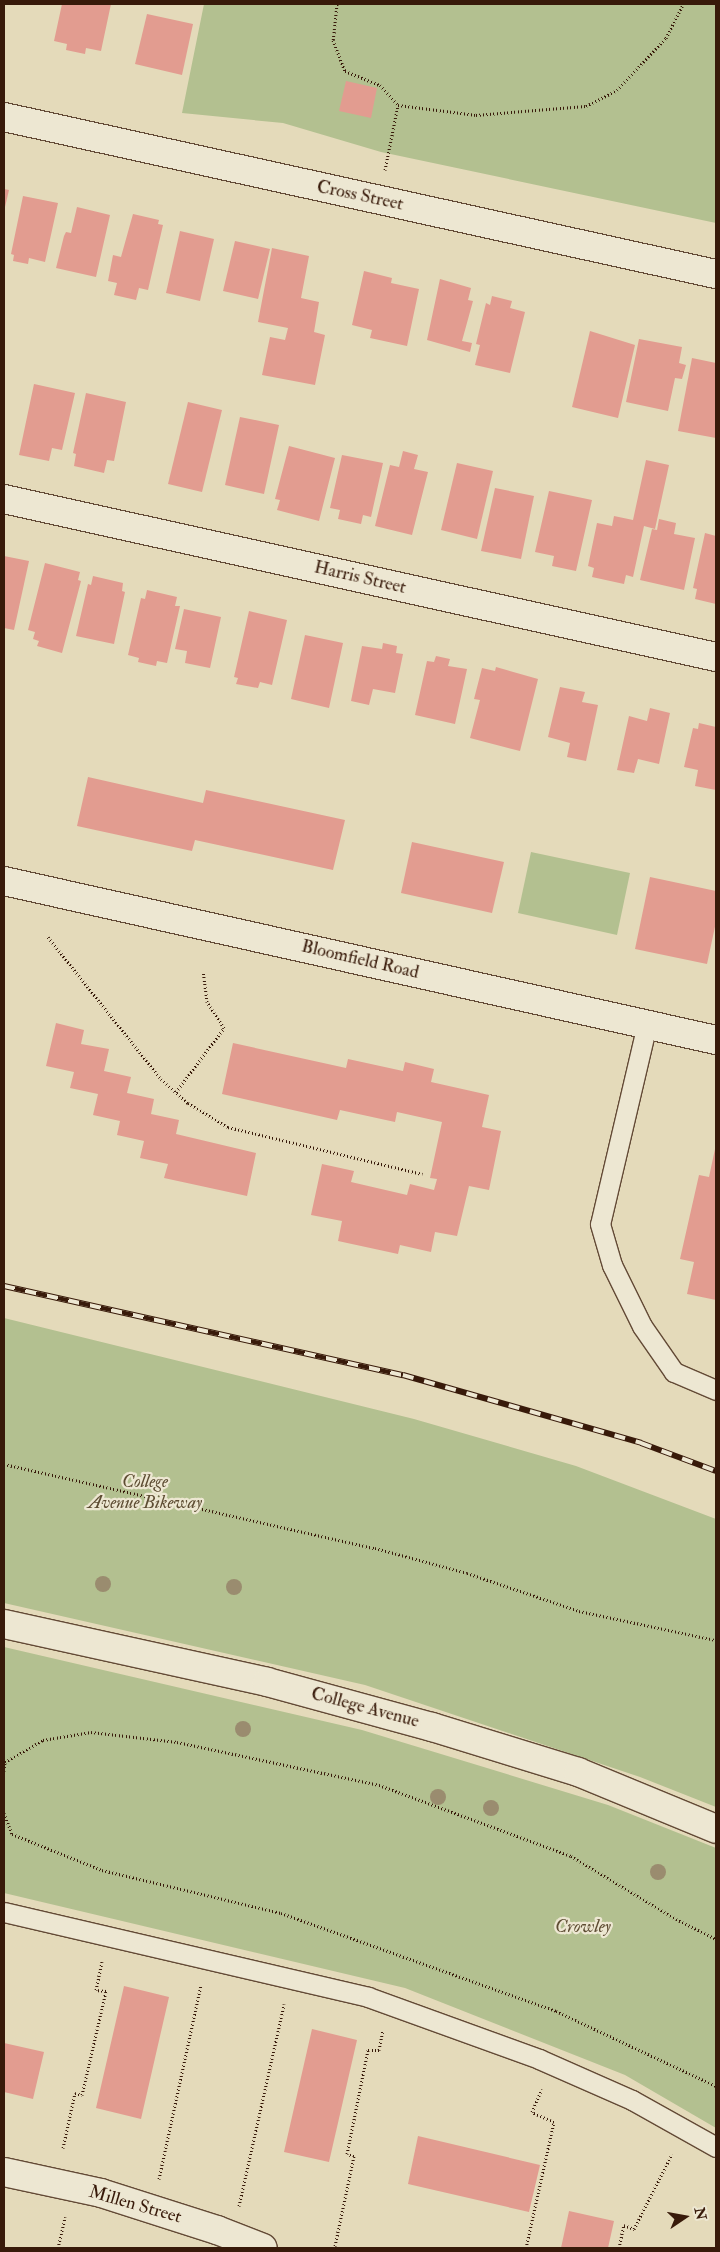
<!DOCTYPE html>
<style>
body{margin:0}
#map{position:relative;width:720px;height:2252px;overflow:hidden;background:#e4daba;font-family:"IM FELL Double Pica",serif}
div>[style]{position:absolute}
.green>*{inset:0;background:#b3c090}
.building>*{inset:0;background:#e29c90}
.path>*{height:3px;margin-top:-1.5px;transform-origin:0;background:repeating-linear-gradient(90deg,#381a0a 0 1px,transparent 0 3.5px)}
.roads{filter:drop-shadow(1px 0 #634a36) drop-shadow(-1px 0 #634a36) drop-shadow(0 1px #634a36) drop-shadow(0 -1px #634a36)}
.lane>*{height:19px;margin:-9.5px;padding:0 9.5px;transform-origin:9.5px;border-radius:9.5px;background:#ede7d2}
.street>*{height:28px;margin:-14px;padding:0 14px;transform-origin:14px;border-radius:14px;background:#ede7d2}
.secondary>*{height:28px;margin:-14px;padding:0 14px;transform-origin:14px;border-radius:14px;background:#ede7d2}
.rail>*{height:5.5px;margin-top:-2.75px;transform-origin:0;background:repeating-linear-gradient(90deg,#ede7d2 0 11px,#381a0a 0 22px);box-sizing:border-box;border-block:1px solid #381a0a}
.trees>*{width:16px;height:16px;margin:-8px;border-radius:50%;background:#9a8c6f}
span{translate:-50% -50%;white-space:nowrap;text-align:center;line-height:1.15;-webkit-text-stroke:4.5px #ede7d2;paint-order:stroke}
.street-label{font-size:18px;color:#381a0a}
.park-label{font-size:18px;color:#5d4c32;font-style:italic}
.frame{position:absolute;inset:0;border:5px solid #381a0a;pointer-events:none}
.north{position:absolute;left:660px;top:2192px;width:50px;height:50px;-webkit-text-stroke:4px #ede7d2;paint-order:stroke;rotate:78deg;font-size:14px;font-weight:700;line-height:20px;text-align:center;color:#381a0a}
.north::after{content:'';display:block;margin:auto;width:18px;height:22px;background:#381a0a;clip-path:polygon(50% 0,100% 100%,50% 72%,0 100%)}
</style>
<div id="map">
<div class="green">
<div style="clip-path:polygon(204px 4px,716px 4px,716px 223px,381px 152px,283px 123px,182px 113px)"></div>
<div style="clip-path:polygon(531px 852px,630px 873px,617px 935px,518px 913px)"></div>
<div style="clip-path:polygon(4px 1318px,414px 1419px,576px 1466px,716px 1519px,716px 1807px,640px 1777px,365px 1685px,4px 1603px)"></div>
<div style="clip-path:polygon(4px 1647px,362px 1730px,608px 1805px,716px 1848px,716px 2128px,625px 2075px,405px 1988px,4px 1893px)"></div>
</div>
<div class="building">
<div style="clip-path:polygon(62px 4px,111px 4px,101px 51px,86px 48px,85px 54px,66px 50px,67px 44px,54px 41px)"></div>
<div style="clip-path:polygon(147px 14px,193px 24px,182px 75px,135px 64px)"></div>
<div style="clip-path:polygon(346px 81px,377px 88px,371px 118px,339px 111px)"></div>
<div style="clip-path:polygon(4px 189px,9px 190px,5px 207px,4px 207px)"></div>
<div style="clip-path:polygon(23px 196px,58px 203px,45px 262px,29px 258px,28px 264px,13px 261px,14px 255px,11px 254px)"></div>
<div style="clip-path:polygon(77px 207px,110px 215px,96px 277px,56px 268px,64px 236px,66px 232px,71px 233px)"></div>
<div style="clip-path:polygon(133px 214px,159px 220px,158px 224px,163px 225px,148px 290px,139px 288px,136px 300px,114px 295px,117px 283px,108px 281px,113px 255px,121px 257px)"></div>
<div style="clip-path:polygon(180px 231px,214px 239px,200px 301px,166px 293px)"></div>
<div style="clip-path:polygon(235px 241px,270px 249px,258px 299px,223px 291px)"></div>
<div style="clip-path:polygon(272px 248px,309px 256px,301px 298px,319px 302px,314px 332px,325px 335px,315px 385px,262px 375px,270px 337px,285px 340px,288px 328px,258px 322px)"></div>
<div style="clip-path:polygon(364px 271px,392px 278px,391px 283px,419px 289px,407px 346px,370px 338px,372px 330px,352px 325px)"></div>
<div style="clip-path:polygon(440px 279px,471px 288px,468px 300px,473px 301px,462px 341px,472px 343px,470px 352px,427px 340px)"></div>
<div style="clip-path:polygon(492px 296px,512px 301px,510px 308px,525px 312px,510px 373px,475px 365px,480px 345px,476px 344px,486px 303px,490px 305px)"></div>
<div style="clip-path:polygon(590px 331px,635px 345px,618px 418px,572px 407px)"></div>
<div style="clip-path:polygon(639px 339px,682px 347px,679px 363px,686px 365px,682px 379px,675px 378px,668px 411px,626px 402px)"></div>
<div style="clip-path:polygon(692px 358px,716px 363px,716px 438px,678px 431px)"></div>
<div style="clip-path:polygon(34px 384px,75px 393px,62px 450px,52px 448px,49px 461px,19px 455px)"></div>
<div style="clip-path:polygon(86px 393px,126px 402px,114px 461px,107px 460px,104px 473px,74px 466px,76px 454px,73px 453px)"></div>
<div style="clip-path:polygon(188px 402px,222px 410px,202px 492px,168px 484px)"></div>
<div style="clip-path:polygon(240px 417px,279px 425px,264px 494px,225px 485px)"></div>
<div style="clip-path:polygon(289px 446px,335px 458px,319px 521px,277px 510px,280px 500px,275px 499px)"></div>
<div style="clip-path:polygon(403px 451px,418px 455px,414px 469px,428px 472px,412px 535px,375px 526px,390px 465px,399px 467px)"></div>
<div style="clip-path:polygon(342px 455px,383px 463px,371px 517px,363px 515px,361px 524px,338px 519px,340px 510px,330px 508px)"></div>
<div style="clip-path:polygon(646px 460px,669px 465px,655px 529px,644px 526px,633px 577px,626px 575px,624px 584px,592px 577px,594px 568px,588px 566px,597px 523px,612px 526px,614px 516px,633px 520px)"></div>
<div style="clip-path:polygon(457px 463px,493px 471px,477px 539px,441px 530px)"></div>
<div style="clip-path:polygon(495px 488px,534px 496px,521px 559px,481px 551px)"></div>
<div style="clip-path:polygon(549px 491px,592px 500px,576px 571px,552px 566px,554px 556px,535px 552px)"></div>
<div style="clip-path:polygon(659px 519px,676px 523px,674px 534px,695px 538px,684px 590px,640px 580px,652px 529px,657px 530px)"></div>
<div style="clip-path:polygon(705px 533px,716px 536px,716px 604px,695px 599px,697px 589px,693px 588px)"></div>
<div style="clip-path:polygon(4px 556px,29px 561px,14px 630px,4px 628px)"></div>
<div style="clip-path:polygon(45px 563px,80px 572px,78px 580px,81px 581px,62px 653px,37px 646px,39px 641px,33px 639px,35px 632px,28px 630px)"></div>
<div style="clip-path:polygon(93px 576px,123px 583px,122px 591px,125px 592px,114px 644px,76px 636px,88px 584px,91px 585px)"></div>
<div style="clip-path:polygon(147px 590px,177px 597px,175px 606px,180px 606px,167px 663px,157px 661px,156px 666px,138px 662px,139px 658px,128px 655px,141px 598px,145px 599px)"></div>
<div style="clip-path:polygon(184px 609px,221px 617px,210px 668px,185px 663px,187px 651px,175px 649px)"></div>
<div style="clip-path:polygon(249px 611px,287px 620px,272px 685px,260px 682px,258px 688px,236px 684px,238px 678px,234px 677px)"></div>
<div style="clip-path:polygon(305px 635px,343px 643px,329px 708px,291px 699px)"></div>
<div style="clip-path:polygon(383px 643px,397px 646px,396px 653px,403px 654px,395px 693px,373px 689px,369px 705px,351px 701px,362px 646px,382px 649px)"></div>
<div style="clip-path:polygon(436px 656px,450px 659px,448px 666px,467px 669px,455px 724px,415px 715px,427px 661px,434px 662px)"></div>
<div style="clip-path:polygon(496px 667px,538px 679px,520px 751px,470px 738px,480px 700px,474px 699px,482px 668px,495px 671px)"></div>
<div style="clip-path:polygon(560px 687px,585px 692px,582px 702px,598px 705px,586px 761px,567px 757px,570px 743px,548px 737px)"></div>
<div style="clip-path:polygon(650px 708px,670px 713px,659px 764px,638px 759px,634px 773px,617px 770px,629px 716px,647px 721px)"></div>
<div style="clip-path:polygon(699px 723px,716px 727px,716px 790px,695px 786px,698px 770px,684px 767px,693px 728px,698px 729px)"></div>
<div style="clip-path:polygon(88px 777px,203px 803px,206px 790px,345px 820px,333px 870px,195px 840px,192px 851px,77px 826px)"></div>
<div style="clip-path:polygon(412px 842px,504px 862px,492px 913px,401px 893px)"></div>
<div style="clip-path:polygon(650px 877px,716px 891px,716px 922px,707px 964px,635px 949px)"></div>
<div style="clip-path:polygon(56px 1023px,84px 1030px,81px 1044px,109px 1049px,104px 1071px,131px 1077px,127px 1093px,154px 1099px,151px 1114px,179px 1120px,176px 1134px,256px 1153px,247px 1196px,164px 1178px,168px 1164px,140px 1158px,144px 1141px,117px 1135px,120px 1121px,93px 1115px,98px 1094px,70px 1088px,74px 1072px,46px 1066px)"></div>
<div style="clip-path:polygon(233px 1043px,346px 1068px,348px 1059px,403px 1071px,405px 1062px,434px 1069px,431px 1082px,489px 1095px,482px 1127px,501px 1131px,489px 1190px,469px 1186px,457px 1236px,435px 1232px,431px 1252px,400px 1245px,398px 1254px,338px 1241px,342px 1221px,311px 1215px,322px 1164px,354px 1171px,351px 1182px,407px 1195px,410px 1184px,434px 1190px,437px 1179px,430px 1178px,442px 1122px,397px 1112px,395px 1122px,340px 1110px,337px 1120px,222px 1094px)"></div>
<div style="clip-path:polygon(715px 1149px,716px 1149px,716px 1300px,687px 1294px,694px 1262px,680px 1259px,699px 1175px,709px 1177px)"></div>
<div style="clip-path:polygon(124px 1986px,169px 1997px,141px 2119px,96px 2108px)"></div>
<div style="clip-path:polygon(312px 2029px,357px 2040px,329px 2162px,284px 2152px)"></div>
<div style="clip-path:polygon(4px 2043px,44px 2052px,33px 2099px,4px 2092px)"></div>
<div style="clip-path:polygon(418px 2136px,540px 2165px,529px 2212px,408px 2184px)"></div>
<div style="clip-path:polygon(569px 2211px,614px 2221px,608px 2248px,561px 2248px)"></div>
</div>
<div class="path">
<div style="left:337px;top:4px;width:36px;rotate:96deg"></div>
<div style="left:333px;top:40px;width:33px;rotate:69deg"></div>
<div style="left:345px;top:71px;width:38px;rotate:22deg"></div>
<div style="left:380px;top:85px;width:27px;rotate:48deg"></div>
<div style="left:398px;top:105px;width:79px;rotate:7.3deg"></div>
<div style="left:476px;top:115px;width:110px;rotate:-4.7deg"></div>
<div style="left:586px;top:106px;width:35px;rotate:-27deg"></div>
<div style="left:617px;top:90px;width:71px;rotate:-46.7deg"></div>
<div style="left:666px;top:38px;width:38px;rotate:-63deg"></div>
<div style="left:385px;top:170px;width:66px;rotate:-78.7deg"></div>
<div style="left:48px;top:937px;width:181px;rotate:51.5deg"></div>
<div style="left:161px;top:1079px;width:36px;rotate:42deg"></div>
<div style="left:188px;top:1103px;width:47px;rotate:31deg"></div>
<div style="left:228px;top:1127px;width:200px;rotate:13.6deg"></div>
<div style="left:176px;top:1092px;width:80px;rotate:-53.1deg"></div>
<div style="left:224px;top:1028px;width:31px;rotate:-123deg"></div>
<div style="left:207px;top:1002px;width:31px;rotate:-97deg"></div>
<div style="left:4px;top:1464px;width:380px;rotate:12.8deg"></div>
<div style="left:375px;top:1548px;width:95px;rotate:15.2deg"></div>
<div style="left:467px;top:1573px;width:118px;rotate:18.7deg"></div>
<div style="left:579px;top:1611px;width:140px;rotate:12deg"></div>
<div style="left:4px;top:1771px;width:9px;rotate:-84deg"></div>
<div style="left:5px;top:1762px;width:44px;rotate:-30.1deg"></div>
<div style="left:43px;top:1740px;width:49px;rotate:-9.5deg"></div>
<div style="left:91px;top:1732px;width:87px;rotate:6.6deg"></div>
<div style="left:177px;top:1742px;width:207px;rotate:12deg"></div>
<div style="left:379px;top:1785px;width:205px;rotate:20.3deg"></div>
<div style="left:571px;top:1856px;width:122px;rotate:31deg"></div>
<div style="left:676px;top:1919px;width:45px;rotate:26.6deg"></div>
<div style="left:4px;top:1813px;width:22px;rotate:69deg"></div>
<div style="left:12px;top:1834px;width:97px;rotate:21.8deg"></div>
<div style="left:102px;top:1870px;width:184px;rotate:13.5deg"></div>
<div style="left:281px;top:1913px;width:292px;rotate:19.6deg"></div>
<div style="left:556px;top:2011px;width:177px;rotate:25.1deg"></div>
<div style="left:63px;top:2148px;width:56px;rotate:-77.7deg"></div>
<div style="left:75px;top:2093px;width:7px;rotate:16deg"></div>
<div style="left:82px;top:2095px;width:107px;rotate:-77deg"></div>
<div style="left:106px;top:1991px;width:10px;rotate:-174deg"></div>
<div style="left:96px;top:1990px;width:29px;rotate:-78deg"></div>
<div style="left:159px;top:2179px;width:199px;rotate:-77.8deg"></div>
<div style="left:239px;top:2206px;width:207px;rotate:-77.4deg"></div>
<div style="left:335px;top:2246px;width:92px;rotate:-78.1deg"></div>
<div style="left:354px;top:2156px;width:7px;rotate:-164deg"></div>
<div style="left:347px;top:2154px;width:106px;rotate:-78.6deg"></div>
<div style="left:368px;top:2050px;width:11px"></div>
<div style="left:379px;top:2050px;width:20px;rotate:-79deg"></div>
<div style="left:58px;top:2248px;width:32px;rotate:-77deg"></div>
<div style="left:526px;top:2248px;width:129px;rotate:-77.5deg"></div>
<div style="left:554px;top:2122px;width:24px;rotate:-156deg"></div>
<div style="left:532px;top:2112px;width:25px;rotate:-67deg"></div>
<div style="left:619px;top:2248px;width:24px;rotate:-78deg"></div>
<div style="left:624px;top:2225px;width:11px;rotate:22deg"></div>
<div style="left:634px;top:2229px;width:84px;rotate:-63.1deg"></div>
</div>
<div class="roads">
<div class="lane">
<div style="left:647px;top:1024px;width:205px;rotate:103.2deg"></div>
<div style="left:600px;top:1224px;width:43px;rotate:73.7deg"></div>
<div style="left:612px;top:1265px;width:68px;rotate:63.8deg"></div>
<div style="left:642px;top:1326px;width:56px;rotate:55.2deg"></div>
<div style="left:674px;top:1372px;width:46px;rotate:23.2deg"></div>
<div style="left:4px;top:1912px;width:374px;rotate:13.1deg"></div>
<div style="left:368px;top:1997px;width:182px;rotate:19.9deg"></div>
<div style="left:539px;top:2059px;width:102px;rotate:23.8deg"></div>
<div style="left:632px;top:2100px;width:96px;rotate:29.2deg"></div>
</div>
<div class="street">
<div style="left:4px;top:117px;width:729px;rotate:12.44deg"></div>
<div style="left:4px;top:499px;width:729px;rotate:12.51deg"></div>
<div style="left:4px;top:881px;width:730px;rotate:12.59deg"></div>
<div style="left:4px;top:2172px;width:99px;rotate:12.2deg"></div>
<div style="left:101px;top:2193px;width:122px;rotate:17.7deg"></div>
<div style="left:217px;top:2230px;width:49px;rotate:21.4deg"></div>
</div>
<div class="secondary">
<div style="left:4px;top:1624px;width:269px;rotate:12.4deg"></div>
<div style="left:267px;top:1682px;width:171px;rotate:15.3deg"></div>
<div style="left:432px;top:1727px;width:153px;rotate:17.1deg"></div>
<div style="left:578px;top:1772px;width:149px;rotate:22.4deg"></div>
</div>
</div>
<div class="rail">
<div style="left:4px;top:1286px;width:409px;rotate:12.6deg"></div>
<div style="left:403px;top:1375px;width:248px;rotate:15.9deg"></div>
<div style="left:641px;top:1443px;width:80px;rotate:20.5deg"></div>
</div>
<div class="trees">
<div style="left:103px;top:1584px"></div>
<div style="left:234px;top:1587px"></div>
<div style="left:243px;top:1729px"></div>
<div style="left:438px;top:1797px"></div>
<div style="left:491px;top:1808px"></div>
<div style="left:658px;top:1872px"></div>
</div>
<div class="street-label">
<span style="left:360px;top:196px;rotate:12deg">Cross Street</span>
<span style="left:360px;top:578px;rotate:13deg">Harris Street</span>
<span style="left:360px;top:960px;rotate:13deg">Bloomfield Road</span>
<span style="left:365px;top:1708px;rotate:15deg">College Avenue</span>
<span style="left:135px;top:2205px;rotate:16deg">Millen Street</span>
</div>
<div class="park-label">
<span style="left:145px;top:1493px">College<br>Avenue Bikeway</span>
<span style="left:583px;top:1927px">Crowley</span>
</div>
<div class="frame"></div>
<div class="north">N</div>
</div>
